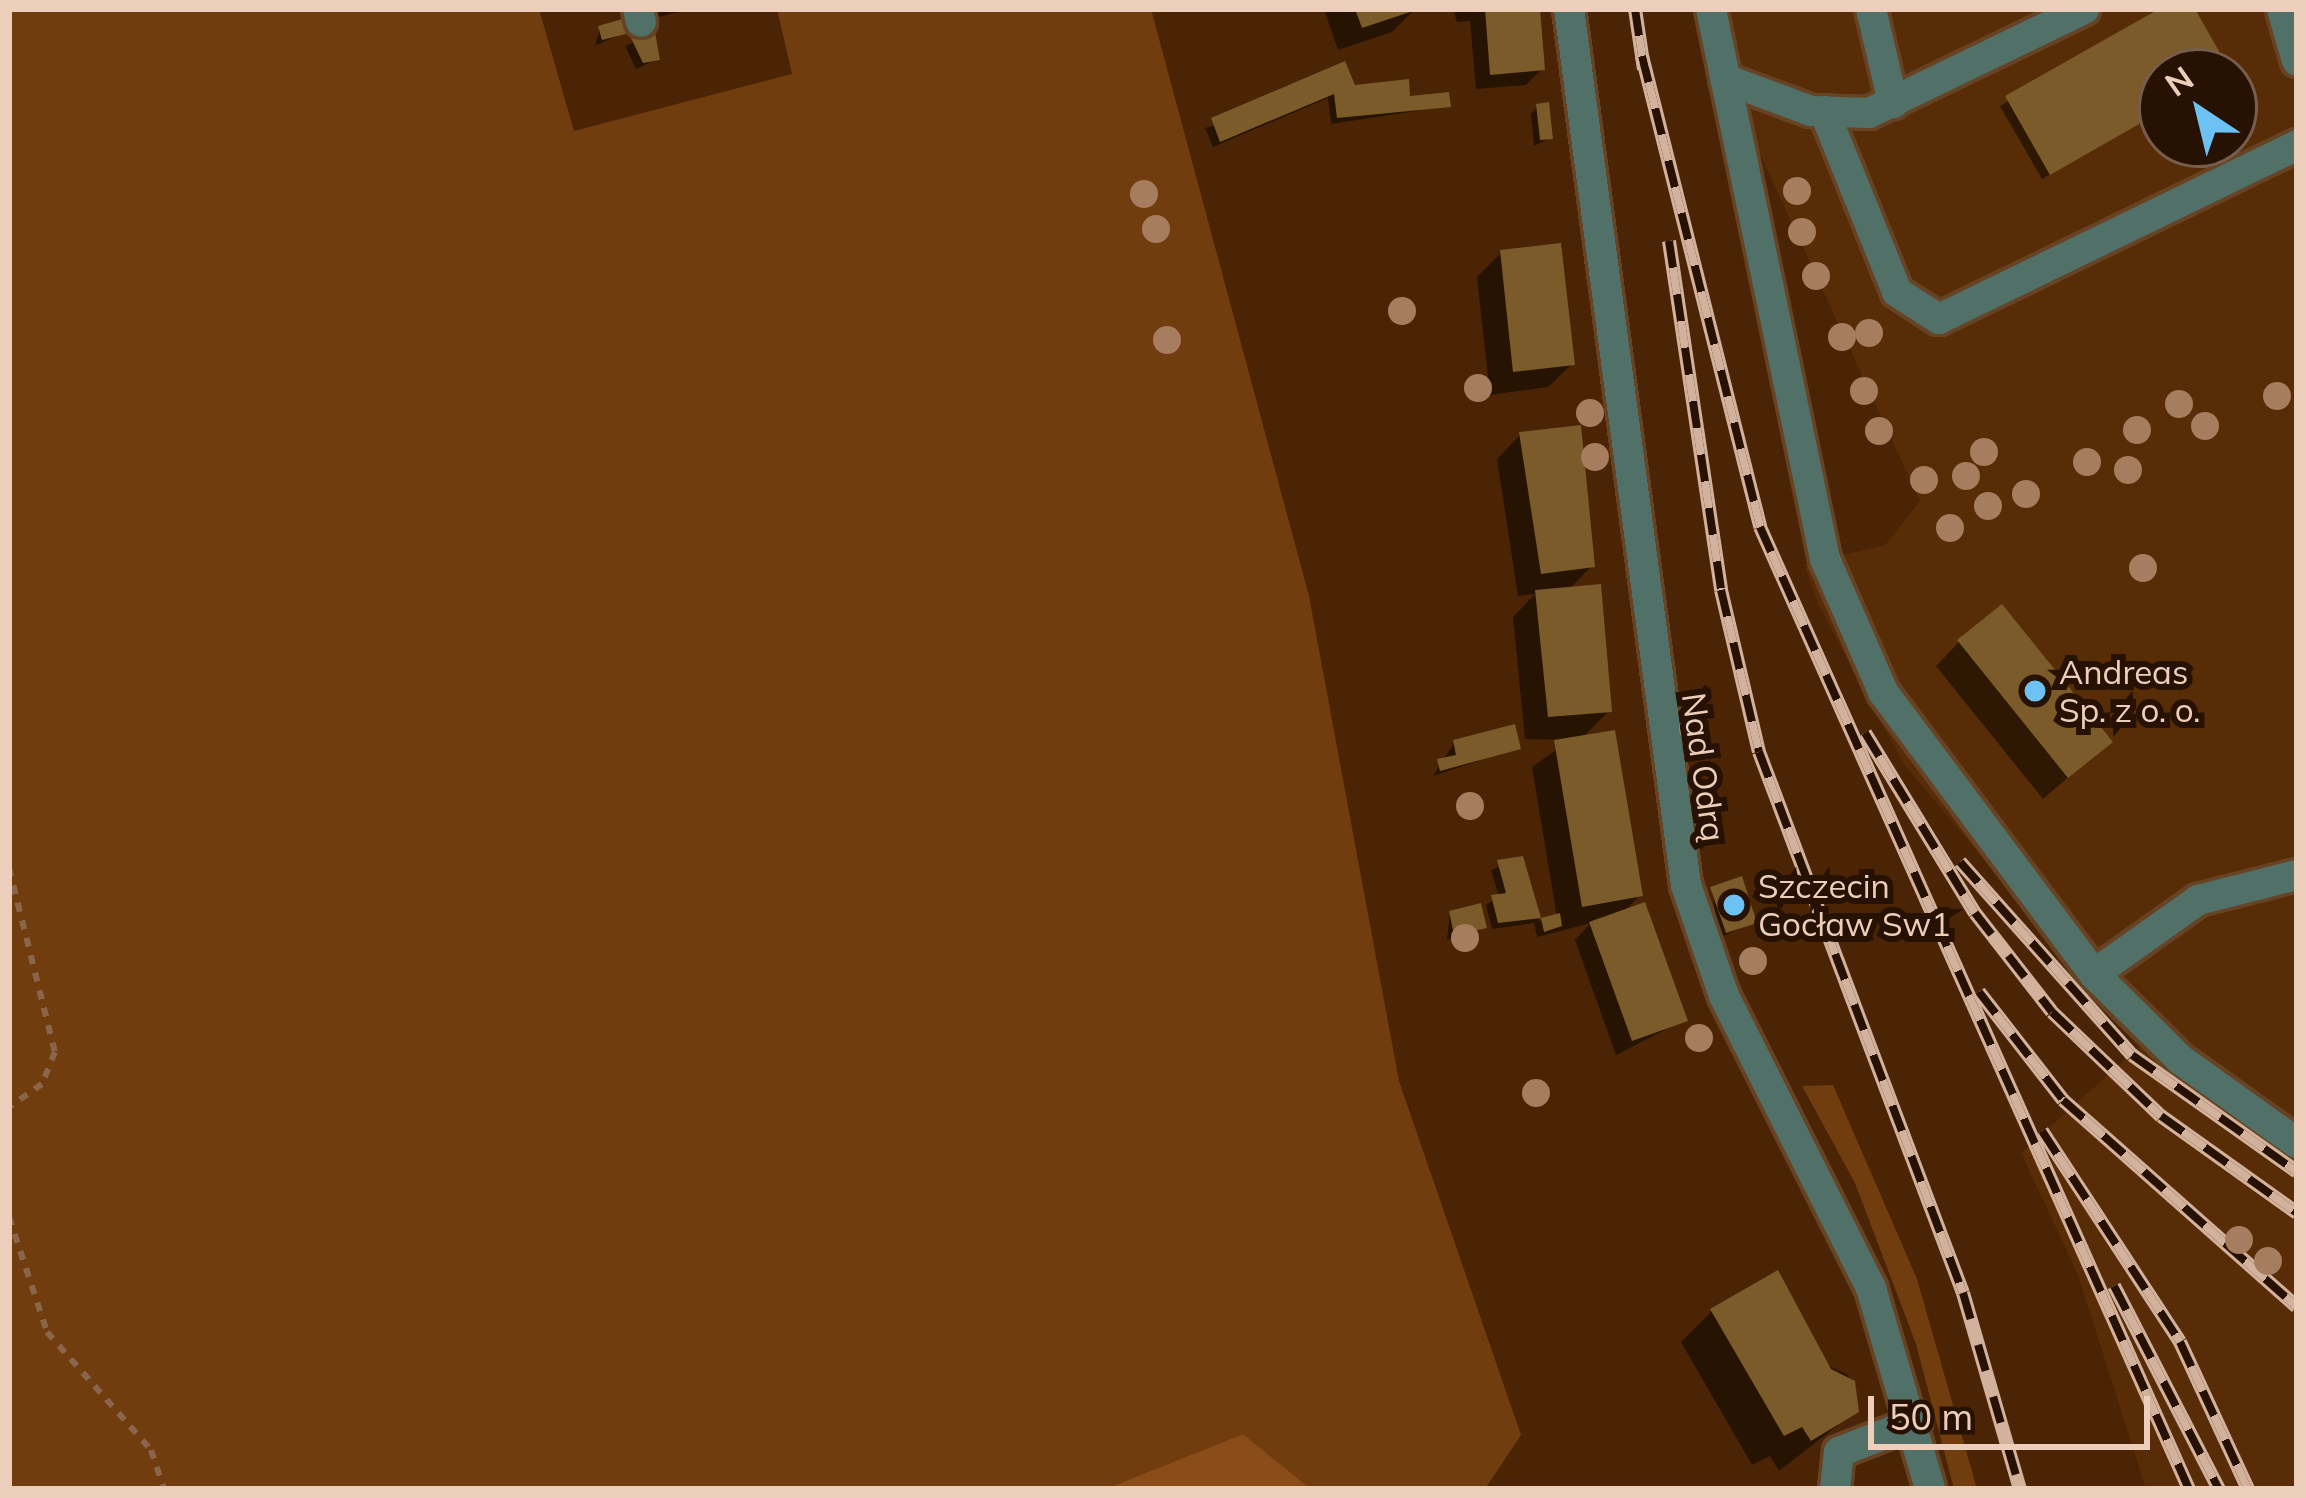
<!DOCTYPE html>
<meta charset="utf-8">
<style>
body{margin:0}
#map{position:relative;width:2306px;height:1498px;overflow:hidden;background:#4a2404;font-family:Mulish,sans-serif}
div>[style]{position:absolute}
.built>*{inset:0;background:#572c06}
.green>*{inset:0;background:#723d0e}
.forest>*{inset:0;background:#8a4c18}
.shadow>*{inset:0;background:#0007}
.building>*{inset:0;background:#7b5b29}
.path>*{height:6px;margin-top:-3px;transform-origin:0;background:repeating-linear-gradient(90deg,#89664b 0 9px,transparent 0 18px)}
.roads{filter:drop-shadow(3px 0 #674325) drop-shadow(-3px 0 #674325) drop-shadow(0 3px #674325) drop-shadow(0 -3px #674325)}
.minor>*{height:30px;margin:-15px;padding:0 15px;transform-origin:15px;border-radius:15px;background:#517168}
.rail>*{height:14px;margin-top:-7px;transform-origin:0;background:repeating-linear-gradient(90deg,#261103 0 27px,#d2b29c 0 54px);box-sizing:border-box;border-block:3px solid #d2b29c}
.trees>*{width:28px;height:28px;margin:-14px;border-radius:50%;background:#a67d5e}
.dots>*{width:33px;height:33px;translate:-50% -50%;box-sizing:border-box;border:6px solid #261103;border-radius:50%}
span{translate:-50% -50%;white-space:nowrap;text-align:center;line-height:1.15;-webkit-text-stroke:12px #261103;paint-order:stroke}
.poi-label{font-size:33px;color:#edceba}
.left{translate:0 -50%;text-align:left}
.street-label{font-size:33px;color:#edceba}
.frame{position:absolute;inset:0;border:12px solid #edceba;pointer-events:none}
.north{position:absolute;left:2138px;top:48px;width:120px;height:120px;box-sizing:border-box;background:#261103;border:3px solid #765d4c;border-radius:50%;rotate:325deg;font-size:33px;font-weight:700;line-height:48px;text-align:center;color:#edceba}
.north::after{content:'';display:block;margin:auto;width:42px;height:54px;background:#6dc2f3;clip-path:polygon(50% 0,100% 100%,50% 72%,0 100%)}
.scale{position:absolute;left:1868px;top:1396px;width:282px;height:54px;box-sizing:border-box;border:6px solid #edceba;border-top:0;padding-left:15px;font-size:36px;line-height:42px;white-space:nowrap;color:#edceba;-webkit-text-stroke:9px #261103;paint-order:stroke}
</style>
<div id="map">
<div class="built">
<div style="clip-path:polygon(evenodd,1693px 9px,2297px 9px,2297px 1489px,2146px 1489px,2078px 1275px,2021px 1153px,2140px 1046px,1903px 763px,1818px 604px,1804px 564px,1885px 545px,1920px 501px,1693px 9px,2162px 72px,2234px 72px,2234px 144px,2162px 144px,2162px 72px)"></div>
</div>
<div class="green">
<div style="clip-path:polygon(9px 9px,539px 9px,574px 131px,792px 74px,777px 9px,1151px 9px,1309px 596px,1399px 1081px,1521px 1435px,1485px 1489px,1311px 1489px,1243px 1434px,1105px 1489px,9px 1489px)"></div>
<div style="clip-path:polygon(1833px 1085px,1917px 1279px,1977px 1489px,1954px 1489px,1916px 1344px,1855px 1183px,1802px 1086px)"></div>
</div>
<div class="forest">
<div style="clip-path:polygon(1243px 1434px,1311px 1489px,1105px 1489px)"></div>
</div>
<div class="shadow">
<div style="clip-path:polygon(633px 9px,690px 9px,635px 23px)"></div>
<div style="clip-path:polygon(1324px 9px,1415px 9px,1392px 32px,1338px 50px)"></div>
<div style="clip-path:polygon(1453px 9px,1537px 9px,1542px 69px,1526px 85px,1476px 89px,1470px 21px,1457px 22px)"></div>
<div style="clip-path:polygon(2165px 9px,2191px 9px,2225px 72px,2162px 72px,2162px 111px,2042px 179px,2000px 106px)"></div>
<div style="clip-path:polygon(600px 29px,623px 33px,595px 46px)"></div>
<div style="clip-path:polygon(652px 35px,657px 59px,636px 69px,625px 46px)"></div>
<div style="clip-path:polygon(1353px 88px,1448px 106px,1331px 124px,1328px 98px,1213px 147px,1205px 128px)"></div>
<div style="clip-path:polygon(1538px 106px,1550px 138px,1534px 146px,1531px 114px)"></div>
<div style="clip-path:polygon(1501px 253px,1572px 364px,1548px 387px,1490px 395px,1477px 277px)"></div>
<div style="clip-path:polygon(1520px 435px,1592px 566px,1568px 590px,1609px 711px,1581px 739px,1640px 895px,1623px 913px,1684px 1020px,1616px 1055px,1575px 940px,1591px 923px,1537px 937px,1534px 923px,1492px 929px,1486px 905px,1499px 897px,1491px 870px,1521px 859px,1539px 921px,1557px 917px,1532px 767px,1570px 740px,1525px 739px,1513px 617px,1535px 594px,1518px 596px,1497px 459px)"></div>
<div style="clip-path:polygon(1959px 642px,2109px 742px,2043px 799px,1936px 666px)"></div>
<div style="clip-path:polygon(1454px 743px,1518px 748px,1433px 776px)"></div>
<div style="clip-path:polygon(1712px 890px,1754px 922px,1719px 938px)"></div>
<div style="clip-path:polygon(1450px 913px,1483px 927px,1447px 940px)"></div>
<div style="clip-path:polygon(1712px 1311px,1848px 1375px,1856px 1411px,1779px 1471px,1770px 1456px,1752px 1465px,1681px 1342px)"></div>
</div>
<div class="building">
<div style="clip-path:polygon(1355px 9px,1416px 9px,1416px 10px,1362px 28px)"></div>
<div style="clip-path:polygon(1485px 9px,1540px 9px,1545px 70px,1490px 75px)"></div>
<div style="clip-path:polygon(2159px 9px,2195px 9px,2231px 72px,2162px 72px,2162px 111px,2050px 175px,2005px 96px)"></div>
<div style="clip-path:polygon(622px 19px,626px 34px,602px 40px,598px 26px)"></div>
<div style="clip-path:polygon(655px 32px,660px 60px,643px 63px,630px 36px)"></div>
<div style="clip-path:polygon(1345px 61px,1355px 85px,1409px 79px,1410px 96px,1449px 92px,1451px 107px,1337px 118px,1334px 94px,1220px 142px,1211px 118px)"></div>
<div style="clip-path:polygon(1549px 102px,1553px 139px,1540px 140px,1536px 104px)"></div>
<div style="clip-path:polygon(1561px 243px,1575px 365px,1513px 372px,1500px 250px)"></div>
<div style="clip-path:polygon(1581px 425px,1595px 567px,1541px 574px,1519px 432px)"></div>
<div style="clip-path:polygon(1601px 584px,1612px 712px,1548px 717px,1535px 590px)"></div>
<div style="clip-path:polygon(2002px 604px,2113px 742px,2068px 778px,1957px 640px)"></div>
<div style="clip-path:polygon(1515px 724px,1521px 749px,1440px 771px,1437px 759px,1456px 755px,1453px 740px)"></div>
<div style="clip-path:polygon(1615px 730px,1643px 896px,1582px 907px,1554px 740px)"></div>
<div style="clip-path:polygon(1523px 856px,1541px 918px,1498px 923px,1491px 895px,1506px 893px,1497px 860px)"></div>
<div style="clip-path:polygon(1742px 876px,1757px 923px,1726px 933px,1710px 887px)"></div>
<div style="clip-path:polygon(1645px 902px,1688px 1021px,1632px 1041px,1589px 922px)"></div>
<div style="clip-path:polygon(1481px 903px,1487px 928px,1454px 935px,1449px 911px)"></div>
<div style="clip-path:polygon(1560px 913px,1562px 926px,1544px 932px,1541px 918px)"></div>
<div style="clip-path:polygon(1778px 1270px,1831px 1369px,1855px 1381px,1859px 1412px,1811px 1441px,1802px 1427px,1784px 1436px,1710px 1309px)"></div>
</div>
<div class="path">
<div style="left:9px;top:868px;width:190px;rotate:76deg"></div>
<div style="left:55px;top:1052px;width:35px;rotate:112deg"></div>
<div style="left:42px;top:1084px;width:40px;rotate:145.1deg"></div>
<div style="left:9px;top:1217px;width:121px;rotate:71.7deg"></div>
<div style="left:47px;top:1332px;width:157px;rotate:48.6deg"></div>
<div style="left:151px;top:1450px;width:41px;rotate:71.6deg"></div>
</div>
<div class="roads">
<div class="minor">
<div style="left:638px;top:9px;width:13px;rotate:77deg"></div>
<div style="left:1569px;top:9px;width:884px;rotate:82.39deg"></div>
<div style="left:1686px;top:885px;width:117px;rotate:71.1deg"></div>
<div style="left:1724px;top:996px;width:327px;rotate:63.3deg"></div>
<div style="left:1871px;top:1288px;width:209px;rotate:73.6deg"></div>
<div style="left:1711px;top:9px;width:562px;rotate:78.29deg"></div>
<div style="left:1825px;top:559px;width:145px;rotate:66.4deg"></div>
<div style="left:1883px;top:692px;width:352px;rotate:53.2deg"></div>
<div style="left:2094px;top:974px;width:122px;rotate:44.7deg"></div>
<div style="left:2181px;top:1060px;width:143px;rotate:35.6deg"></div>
<div style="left:1871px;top:9px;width:97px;rotate:76.8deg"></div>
<div style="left:2282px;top:9px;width:54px;rotate:73.9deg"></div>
<div style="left:1725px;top:79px;width:92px;rotate:20.4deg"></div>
<div style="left:1811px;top:111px;width:58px;rotate:2deg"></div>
<div style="left:1869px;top:113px;width:239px;rotate:-25.8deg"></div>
<div style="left:1824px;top:111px;width:195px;rotate:68deg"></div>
<div style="left:1897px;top:292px;width:50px;rotate:32.7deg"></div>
<div style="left:1939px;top:319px;width:398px;rotate:-25.9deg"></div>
<div style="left:2094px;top:974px;width:128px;rotate:-35.4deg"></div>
<div style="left:2198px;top:900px;width:102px;rotate:-14.2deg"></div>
<div style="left:1835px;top:1489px;width:37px;rotate:-84deg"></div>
<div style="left:1839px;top:1452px;width:83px;rotate:-21.3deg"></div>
</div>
</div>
<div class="rail">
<div style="left:1635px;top:9px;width:61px;rotate:81.5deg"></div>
<div style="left:1642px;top:56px;width:486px;rotate:75.9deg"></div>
<div style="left:1760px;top:527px;width:1053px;rotate:65.97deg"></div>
<div style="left:1669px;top:241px;width:353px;rotate:81.5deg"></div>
<div style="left:1721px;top:590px;width:166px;rotate:76.8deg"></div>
<div style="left:1759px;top:752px;width:578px;rotate:69.34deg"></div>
<div style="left:1963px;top:1293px;width:204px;rotate:73.8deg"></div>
<div style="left:1865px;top:733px;width:211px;rotate:58.6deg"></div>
<div style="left:1975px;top:913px;width:125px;rotate:52.1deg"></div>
<div style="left:2052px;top:1012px;width:151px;rotate:43.7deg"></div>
<div style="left:2161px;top:1116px;width:167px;rotate:35.5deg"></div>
<div style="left:1960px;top:862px;width:259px;rotate:48.3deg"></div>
<div style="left:2132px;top:1055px;width:202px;rotate:35.3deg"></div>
<div style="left:1979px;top:992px;width:137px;rotate:52.1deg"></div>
<div style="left:2063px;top:1100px;width:312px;rotate:41.5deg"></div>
<div style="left:2042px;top:1131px;width:252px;rotate:56.8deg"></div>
<div style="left:2180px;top:1342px;width:162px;rotate:65.2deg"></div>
<div style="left:2114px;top:1286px;width:229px;rotate:62.7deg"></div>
</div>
<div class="trees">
<div style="left:1797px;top:191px"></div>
<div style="left:1144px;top:194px"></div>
<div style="left:1156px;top:229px"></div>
<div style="left:1802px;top:232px"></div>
<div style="left:1816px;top:276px"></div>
<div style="left:1402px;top:311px"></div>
<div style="left:1869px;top:333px"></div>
<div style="left:1842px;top:337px"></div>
<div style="left:1167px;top:340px"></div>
<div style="left:1478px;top:388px"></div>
<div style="left:1864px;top:391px"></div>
<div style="left:2277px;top:396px"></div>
<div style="left:2179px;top:404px"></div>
<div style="left:1590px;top:413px"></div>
<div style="left:2205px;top:426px"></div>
<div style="left:2137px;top:430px"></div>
<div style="left:1879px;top:431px"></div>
<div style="left:1984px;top:452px"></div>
<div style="left:1595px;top:457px"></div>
<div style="left:2087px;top:462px"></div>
<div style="left:2128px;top:470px"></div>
<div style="left:1966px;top:476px"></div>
<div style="left:1924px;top:480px"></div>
<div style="left:2026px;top:494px"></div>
<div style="left:1988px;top:506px"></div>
<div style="left:1950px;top:528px"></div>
<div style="left:2143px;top:568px"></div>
<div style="left:1693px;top:729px"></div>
<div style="left:1470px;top:806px"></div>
<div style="left:1465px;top:938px"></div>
<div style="left:1753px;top:961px"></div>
<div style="left:1699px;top:1038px"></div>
<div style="left:1536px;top:1093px"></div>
<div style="left:2239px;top:1240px"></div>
<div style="left:2268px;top:1261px"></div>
</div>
<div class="dots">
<div style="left:2035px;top:691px;background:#6dc2f3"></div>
<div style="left:1734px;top:905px;background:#6dc2f3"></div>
</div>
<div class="poi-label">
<span class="left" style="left:2059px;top:691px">Andreas<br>Sp. z o. o.</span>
<span class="left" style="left:1758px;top:905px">Szczecin<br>Gocław Sw1</span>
</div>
<div class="street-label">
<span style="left:1704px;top:767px;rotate:82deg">Nad Odrą</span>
</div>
<div class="frame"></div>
<div class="north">N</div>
<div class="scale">50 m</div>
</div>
